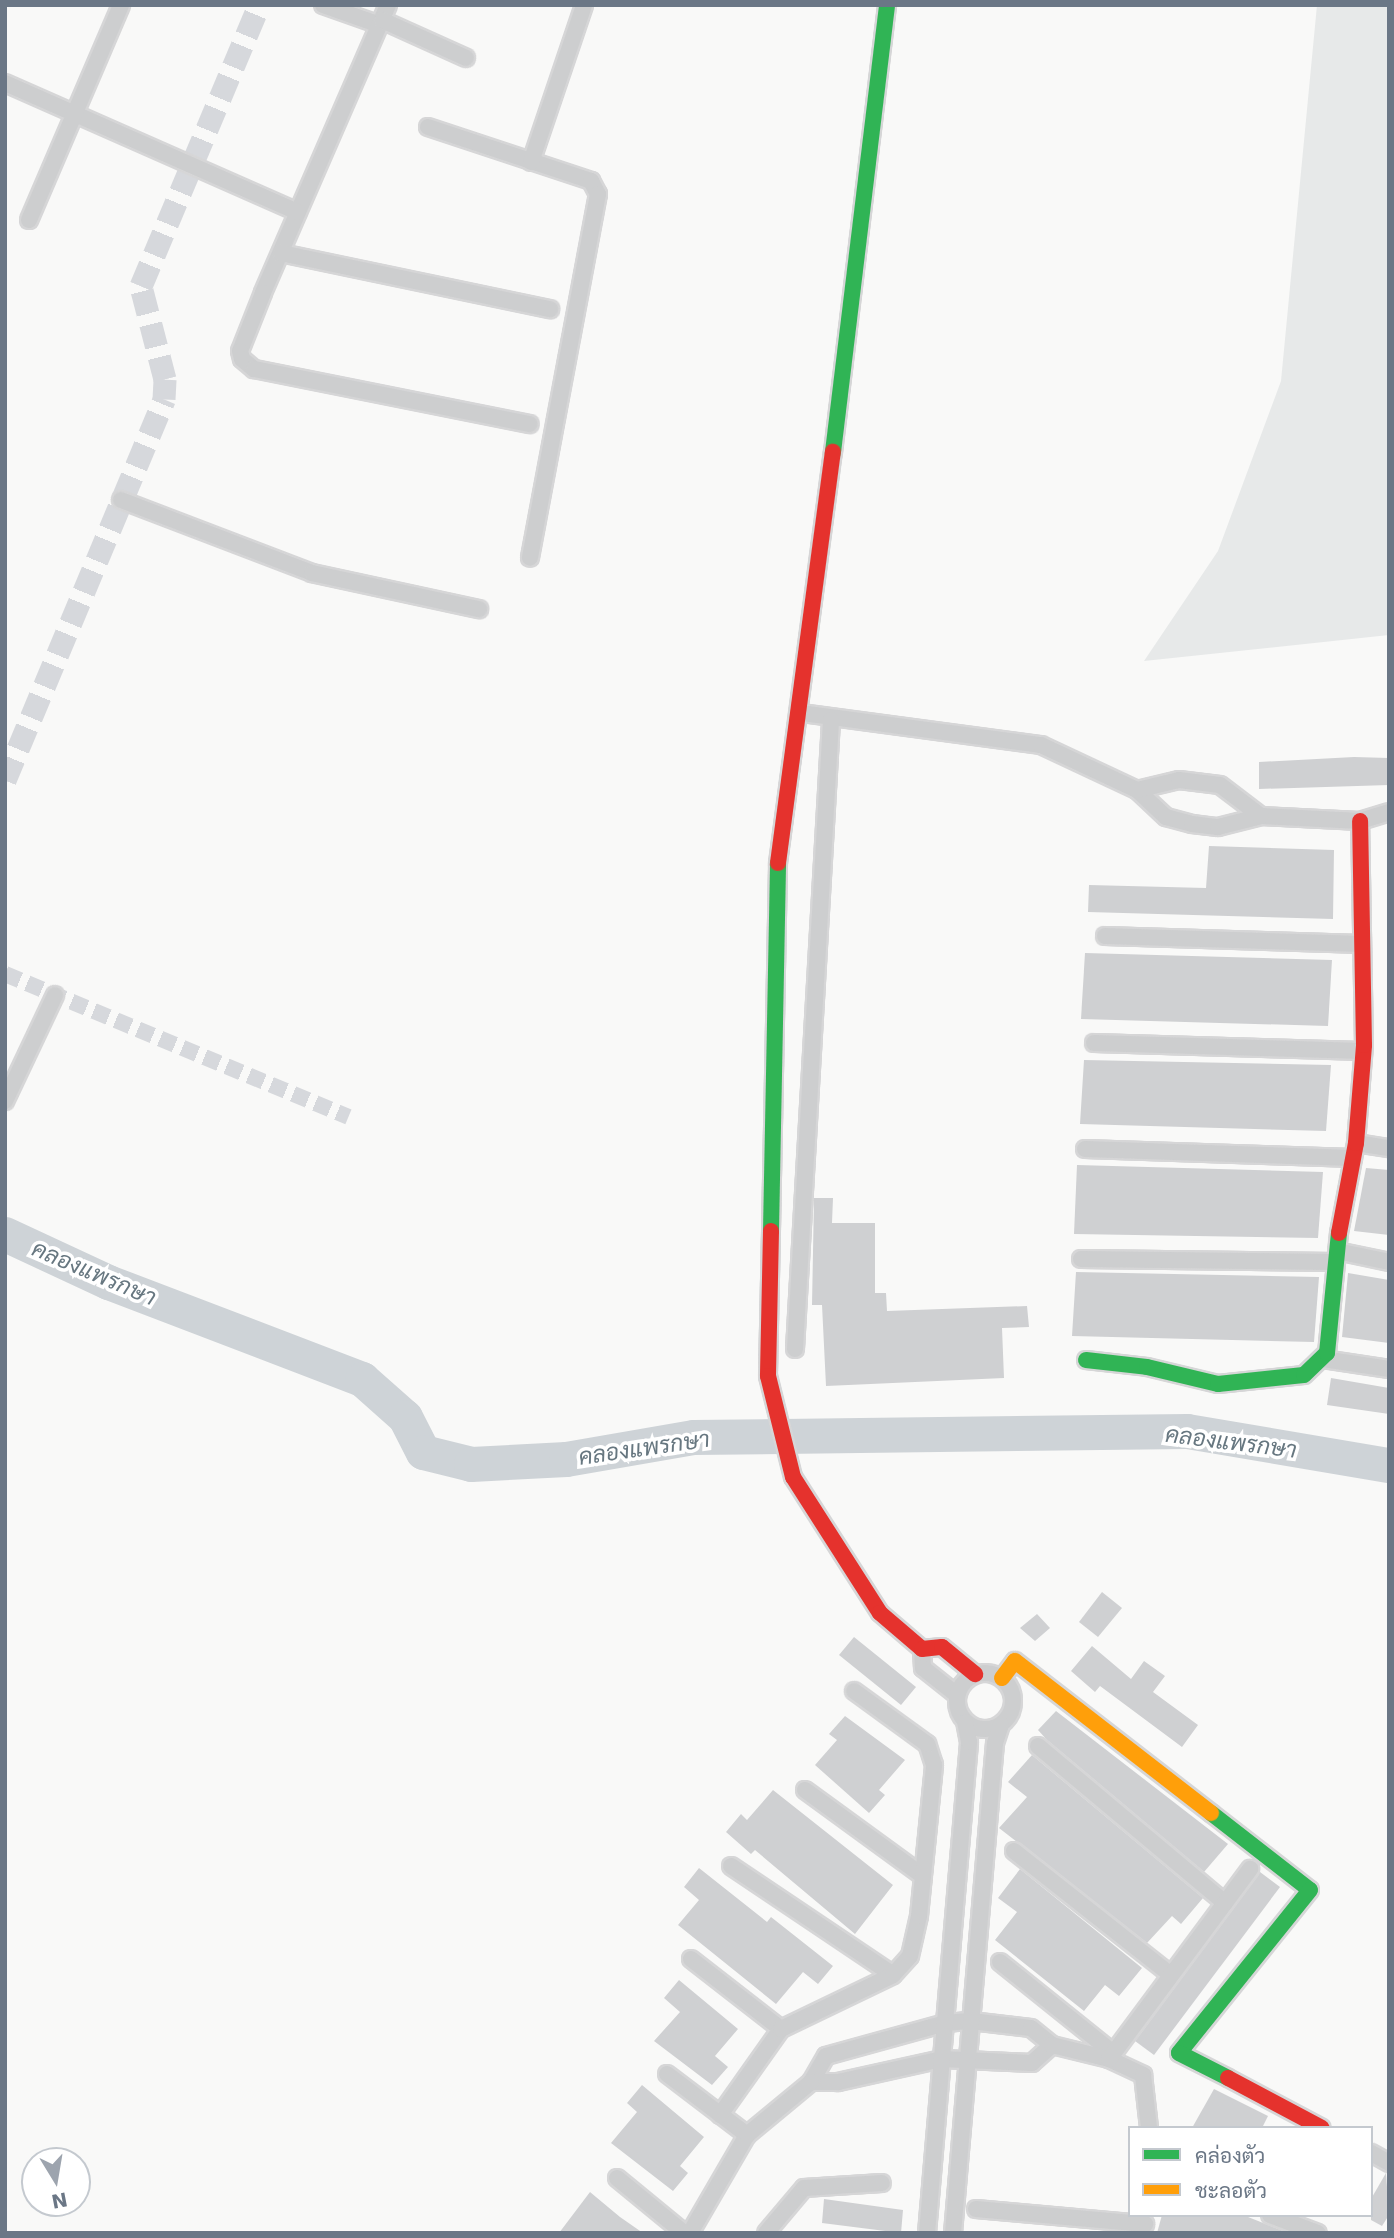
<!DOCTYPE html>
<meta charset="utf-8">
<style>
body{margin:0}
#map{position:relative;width:1394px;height:2238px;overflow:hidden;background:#f9f9f8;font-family:"DejaVu Sans",Sarabun,sans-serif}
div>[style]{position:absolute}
.built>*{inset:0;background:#e7e9e9}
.river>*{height:35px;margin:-17.5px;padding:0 17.5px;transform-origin:17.5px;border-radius:17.5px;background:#ced3d7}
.building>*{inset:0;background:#cfd0d2}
.street-tunnel>*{height:16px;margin-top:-8px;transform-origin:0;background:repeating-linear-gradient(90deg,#d6d8dc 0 16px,transparent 0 24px)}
.secondary-tunnel>*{height:23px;margin-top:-11.5px;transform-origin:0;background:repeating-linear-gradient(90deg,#d6d8dc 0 23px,transparent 0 34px)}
.roads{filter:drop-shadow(2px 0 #d6d6d7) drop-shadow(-2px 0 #d6d6d7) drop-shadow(0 2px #d6d6d7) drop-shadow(0 -2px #d6d6d7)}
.street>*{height:16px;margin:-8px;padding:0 8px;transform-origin:8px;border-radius:8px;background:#cdcecf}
.street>.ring{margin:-8px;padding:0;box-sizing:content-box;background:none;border:16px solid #cdcecf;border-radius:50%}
.fast>*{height:16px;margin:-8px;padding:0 8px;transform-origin:8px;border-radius:8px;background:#30b455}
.slow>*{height:16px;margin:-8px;padding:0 8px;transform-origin:8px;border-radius:8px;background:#ff9f0a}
.jam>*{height:16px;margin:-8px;padding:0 8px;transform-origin:8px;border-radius:8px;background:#e5322d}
span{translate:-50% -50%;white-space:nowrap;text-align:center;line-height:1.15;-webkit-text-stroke:7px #fff;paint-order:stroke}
.water-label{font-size:23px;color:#677780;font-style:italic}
.frame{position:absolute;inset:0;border:7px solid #6b7786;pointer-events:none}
.legend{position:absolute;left:1128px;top:2126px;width:245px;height:91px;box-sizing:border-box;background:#fff;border:2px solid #c4c9cf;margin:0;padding:9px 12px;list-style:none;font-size:21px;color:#6b7786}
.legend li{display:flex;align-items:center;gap:14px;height:35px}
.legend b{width:35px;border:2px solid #c4c9cf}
.north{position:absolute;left:21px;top:2147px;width:70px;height:70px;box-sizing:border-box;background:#fff;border:2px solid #c4c9cf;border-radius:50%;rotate:169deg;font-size:19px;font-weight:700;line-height:28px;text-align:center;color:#6b7786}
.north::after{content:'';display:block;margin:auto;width:24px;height:32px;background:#9da4ae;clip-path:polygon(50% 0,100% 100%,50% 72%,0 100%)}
</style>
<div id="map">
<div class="built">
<div style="clip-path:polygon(1317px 5px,1389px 5px,1389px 635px,1144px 661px,1218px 551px,1281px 381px)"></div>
</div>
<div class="river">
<div style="left:5px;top:1234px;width:114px;rotate:25deg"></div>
<div style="left:108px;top:1282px;width:272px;rotate:20.9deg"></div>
<div style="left:362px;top:1379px;width:57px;rotate:41.5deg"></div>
<div style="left:405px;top:1417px;width:39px;rotate:63deg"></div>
<div style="left:423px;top:1452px;width:49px;rotate:14deg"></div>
<div style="left:471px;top:1464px;width:95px;rotate:-3deg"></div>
<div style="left:566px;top:1459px;width:129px;rotate:-9.8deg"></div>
<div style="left:693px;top:1437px;width:494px;rotate:-0.7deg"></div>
<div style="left:1187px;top:1431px;width:205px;rotate:9.6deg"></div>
</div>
<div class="building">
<div style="clip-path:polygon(1354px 757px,1389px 758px,1389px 785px,1259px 789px,1259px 762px)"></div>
<div style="clip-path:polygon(1209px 846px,1334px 850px,1333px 919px,1088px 912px,1089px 885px,1206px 888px)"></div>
<div style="clip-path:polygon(1085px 953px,1332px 960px,1328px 1026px,1081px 1019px)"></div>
<div style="clip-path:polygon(1084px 1060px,1331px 1065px,1326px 1131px,1080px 1124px)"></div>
<div style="clip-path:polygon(1077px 1165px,1323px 1172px,1318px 1238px,1074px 1234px)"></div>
<div style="clip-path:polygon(1366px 1168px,1389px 1170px,1389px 1235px,1354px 1231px)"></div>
<div style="clip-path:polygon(814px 1198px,833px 1198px,832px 1223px,875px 1223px,875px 1293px,886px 1293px,887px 1311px,1027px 1306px,1029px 1327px,1002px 1328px,1004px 1378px,826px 1386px,822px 1305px,812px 1305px)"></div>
<div style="clip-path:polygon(1076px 1272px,1319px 1277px,1314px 1342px,1072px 1336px)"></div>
<div style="clip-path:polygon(1348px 1273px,1389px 1280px,1389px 1343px,1342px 1337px)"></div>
<div style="clip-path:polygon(1331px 1378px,1389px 1388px,1389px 1414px,1327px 1405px)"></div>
<div style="clip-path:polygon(1102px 1592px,1122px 1608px,1098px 1637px,1079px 1622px)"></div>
<div style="clip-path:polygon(1037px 1614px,1050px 1628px,1035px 1641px,1020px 1628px)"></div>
<div style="clip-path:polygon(854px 1637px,916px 1687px,901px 1705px,839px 1655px)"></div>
<div style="clip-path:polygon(1092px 1646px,1131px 1679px,1144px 1661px,1165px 1676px,1153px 1692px,1198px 1725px,1182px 1747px,1100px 1686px,1095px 1692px,1071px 1671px)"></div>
<div style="clip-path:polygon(1056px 1711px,1228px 1844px,1204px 1872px,1047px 1740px,1038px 1730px)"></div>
<div style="clip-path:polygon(845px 1716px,905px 1760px,879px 1790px,885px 1795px,869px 1813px,815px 1765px,837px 1740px,829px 1734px)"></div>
<div style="clip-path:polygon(1032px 1755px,1203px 1898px,1181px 1924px,1172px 1916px,1147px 1943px,999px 1828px,1027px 1797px,1008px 1782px)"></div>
<div style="clip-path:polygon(773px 1790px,893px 1885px,855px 1934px,755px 1850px,751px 1854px,726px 1832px,741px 1814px,747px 1820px)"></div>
<div style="clip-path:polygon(699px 1868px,767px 1922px,771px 1917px,833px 1966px,818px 1984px,803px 1972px,776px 2004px,678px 1925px,699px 1900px,684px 1887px)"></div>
<div style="clip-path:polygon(1020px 1869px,1142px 1968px,1119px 1996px,1105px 1985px,1084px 2011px,995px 1940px,1017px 1912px,998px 1898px)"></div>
<div style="clip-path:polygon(1260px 1872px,1280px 1887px,1154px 2055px,1135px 2041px)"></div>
<div style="clip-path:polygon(679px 1980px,738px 2029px,715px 2056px,728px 2067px,712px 2085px,654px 2041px,680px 2012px,664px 1998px)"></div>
<div style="clip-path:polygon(642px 2085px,704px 2137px,680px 2166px,688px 2173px,673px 2191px,611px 2143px,637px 2112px,627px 2103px)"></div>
<div style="clip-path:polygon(1214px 2089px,1268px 2116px,1262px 2128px,1192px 2128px)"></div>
<div style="clip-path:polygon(1386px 2173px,1389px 2215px,1382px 2226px,1371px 2220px,1371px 2199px)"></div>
<div style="clip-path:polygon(590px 2192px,620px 2217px,643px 2233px,559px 2233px)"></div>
<div style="clip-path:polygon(824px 2199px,903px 2210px,901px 2233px,822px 2223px)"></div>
<div style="clip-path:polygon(1162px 2215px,1243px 2215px,1286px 2232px,1157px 2233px)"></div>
</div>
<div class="street-tunnel">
<div style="left:5px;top:974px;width:372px;rotate:22.6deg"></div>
</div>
<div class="secondary-tunnel">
<div style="left:5px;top:780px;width:413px;rotate:-67.3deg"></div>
<div style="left:164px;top:399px;width:20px;rotate:-87deg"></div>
<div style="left:165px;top:379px;width:96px;rotate:-104.5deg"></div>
<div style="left:141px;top:286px;width:305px;rotate:-67.2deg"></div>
</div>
<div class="roads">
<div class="street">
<div style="left:323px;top:5px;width:60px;rotate:19.3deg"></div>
<div style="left:388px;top:5px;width:314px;rotate:113.5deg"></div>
<div style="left:263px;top:293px;width:62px;rotate:111.6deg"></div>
<div style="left:240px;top:351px;width:8px;rotate:76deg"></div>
<div style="left:242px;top:359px;width:16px;rotate:40deg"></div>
<div style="left:254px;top:369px;width:281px;rotate:11.3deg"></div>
<div style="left:382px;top:20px;width:92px;rotate:24.3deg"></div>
<div style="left:5px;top:83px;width:320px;rotate:23.8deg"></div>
<div style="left:428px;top:127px;width:172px;rotate:18.3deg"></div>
<div style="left:591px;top:181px;width:15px;rotate:62deg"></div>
<div style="left:598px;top:194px;width:370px;rotate:100.6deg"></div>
<div style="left:531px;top:162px;width:166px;rotate:-71.3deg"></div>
<div style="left:29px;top:220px;width:234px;rotate:-66.8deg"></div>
<div style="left:281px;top:253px;width:275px;rotate:11.8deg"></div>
<div style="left:121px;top:500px;width:204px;rotate:20.9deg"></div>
<div style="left:312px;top:573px;width:171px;rotate:12.2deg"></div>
<div style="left:801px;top:713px;width:242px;rotate:7.6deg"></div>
<div style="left:1041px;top:745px;width:106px;rotate:25.1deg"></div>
<div style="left:1137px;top:790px;width:40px;rotate:43deg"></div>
<div style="left:1166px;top:817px;width:27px;rotate:15deg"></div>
<div style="left:1192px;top:824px;width:26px;rotate:7deg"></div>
<div style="left:1218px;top:827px;width:44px;rotate:-14.3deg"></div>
<div style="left:1261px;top:816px;width:99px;rotate:2.9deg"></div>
<div style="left:1360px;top:821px;width:30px;rotate:-17deg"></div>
<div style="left:1137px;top:790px;width:43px;rotate:-13.4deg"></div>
<div style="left:1179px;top:780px;width:41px;rotate:7deg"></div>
<div style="left:1220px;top:785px;width:51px;rotate:37.1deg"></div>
<div style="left:1105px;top:936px;width:257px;rotate:1.8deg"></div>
<div style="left:1094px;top:1043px;width:269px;rotate:1.7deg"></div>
<div style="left:5px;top:1101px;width:117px;rotate:-64.7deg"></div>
<div style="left:1356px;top:1143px;width:33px;rotate:9deg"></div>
<div style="left:1085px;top:1149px;width:268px;rotate:1.9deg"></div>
<div style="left:1337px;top:1251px;width:53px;rotate:11.9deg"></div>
<div style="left:1081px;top:1259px;width:253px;rotate:0.7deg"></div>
<div style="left:795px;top:1349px;width:630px;rotate:-86.72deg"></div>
<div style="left:1323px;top:1359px;width:67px;rotate:8.6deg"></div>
<div style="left:922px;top:1649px;width:19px;rotate:87deg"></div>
<div style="left:923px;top:1668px;width:43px;rotate:38.5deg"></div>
<div class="ring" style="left:957px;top:1673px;width:40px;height:40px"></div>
<div style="left:1038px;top:1746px;width:244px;rotate:40deg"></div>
<div style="left:805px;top:1790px;width:146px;rotate:36.1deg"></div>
<div style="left:1014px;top:1851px;width:200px;rotate:38.3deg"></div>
<div style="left:731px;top:1866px;width:195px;rotate:33.9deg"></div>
<div style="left:691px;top:1959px;width:114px;rotate:37.9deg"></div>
<div style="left:1000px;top:1962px;width:145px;rotate:38.8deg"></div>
<div style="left:971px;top:2021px;width:60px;rotate:6.7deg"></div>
<div style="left:1031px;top:2028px;width:27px;rotate:39deg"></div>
<div style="left:1052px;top:2045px;width:27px;rotate:138deg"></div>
<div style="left:1032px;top:2063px;width:90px;rotate:-177.5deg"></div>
<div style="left:942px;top:2059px;width:107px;rotate:167.5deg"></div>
<div style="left:838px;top:2082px;width:27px;rotate:180deg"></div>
<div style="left:811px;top:2082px;width:30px;rotate:-60deg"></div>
<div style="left:826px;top:2056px;width:124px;rotate:-15.4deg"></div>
<div style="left:946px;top:2023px;width:25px;rotate:-5deg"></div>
<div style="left:1052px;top:2045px;width:59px;rotate:13.8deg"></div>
<div style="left:1109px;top:2059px;width:38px;rotate:25deg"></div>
<div style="left:1143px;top:2075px;width:53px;rotate:83.5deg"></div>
<div style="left:1109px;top:2059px;width:237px;rotate:-53.4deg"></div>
<div style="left:667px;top:2074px;width:101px;rotate:37.3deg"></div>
<div style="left:720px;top:2115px;width:105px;rotate:-54.7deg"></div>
<div style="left:781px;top:2029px;width:124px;rotate:-25.7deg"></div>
<div style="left:893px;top:1975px;width:25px;rotate:-48deg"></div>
<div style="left:910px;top:1956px;width:41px;rotate:-77.3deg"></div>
<div style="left:919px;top:1916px;width:152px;rotate:-84.3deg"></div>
<div style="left:934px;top:1765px;width:22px;rotate:-108deg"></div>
<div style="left:927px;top:1744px;width:90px;rotate:-144deg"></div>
<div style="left:1371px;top:2153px;width:21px;rotate:29deg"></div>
<div style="left:617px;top:2178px;width:87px;rotate:39.4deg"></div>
<div style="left:976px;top:2209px;width:170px;rotate:5.1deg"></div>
<div style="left:1270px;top:2215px;width:51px;rotate:20.6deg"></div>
<div style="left:690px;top:2233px;width:113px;rotate:-59.8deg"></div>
<div style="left:747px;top:2135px;width:83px;rotate:-39.6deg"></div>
<div style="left:766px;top:2233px;width:59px;rotate:-49.8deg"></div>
<div style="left:804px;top:2188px;width:78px;rotate:-3.7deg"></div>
<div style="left:927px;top:2233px;width:493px;rotate:-85.1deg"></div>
<div style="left:969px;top:1742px;width:20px;rotate:-101deg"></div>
<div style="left:953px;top:2233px;width:492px;rotate:-85.1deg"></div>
<div style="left:995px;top:1743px;width:19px;rotate:-72deg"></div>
</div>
<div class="fast">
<div style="left:833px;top:452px;width:450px;rotate:-83.1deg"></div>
<div style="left:771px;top:1231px;width:368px;rotate:-88.9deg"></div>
<div style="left:1086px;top:1360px;width:61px;rotate:6.5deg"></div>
<div style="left:1147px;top:1367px;width:73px;rotate:13.5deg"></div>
<div style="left:1218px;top:1384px;width:86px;rotate:-6deg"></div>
<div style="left:1304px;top:1375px;width:32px;rotate:-44deg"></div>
<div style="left:1327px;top:1353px;width:121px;rotate:-84.3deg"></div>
<div style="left:1211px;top:1813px;width:125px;rotate:37.9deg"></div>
<div style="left:1310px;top:1890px;width:209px;rotate:128.8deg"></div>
<div style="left:1179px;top:2053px;width:55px;rotate:27deg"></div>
</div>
<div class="slow">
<div style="left:1002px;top:1678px;width:21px;rotate:-53deg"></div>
<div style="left:1015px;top:1661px;width:248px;rotate:37.8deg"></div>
</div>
<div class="jam">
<div style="left:778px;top:863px;width:415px;rotate:-82.4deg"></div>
<div style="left:771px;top:1231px;width:145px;rotate:91.2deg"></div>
<div style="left:768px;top:1376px;width:104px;rotate:76.1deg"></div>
<div style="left:793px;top:1477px;width:161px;rotate:57.4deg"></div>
<div style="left:880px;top:1613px;width:55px;rotate:40.6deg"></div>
<div style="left:922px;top:1649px;width:20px;rotate:-6deg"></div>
<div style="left:942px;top:1647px;width:43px;rotate:39.3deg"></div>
<div style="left:1339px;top:1233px;width:92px;rotate:-79.3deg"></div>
<div style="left:1356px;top:1143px;width:98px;rotate:-85.3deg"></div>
<div style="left:1364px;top:1045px;width:224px;rotate:-91deg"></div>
<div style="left:1228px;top:2078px;width:106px;rotate:28deg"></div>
</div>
</div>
<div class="water-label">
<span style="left:94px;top:1273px;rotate:23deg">คลองแพรกษา</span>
<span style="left:1231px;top:1442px;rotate:7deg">คลองแพรกษา</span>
<span style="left:644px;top:1448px;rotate:-8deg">คลองแพรกษา</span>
</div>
<div class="frame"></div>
<ul class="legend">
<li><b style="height:9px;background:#30b455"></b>คล่องตัว</li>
<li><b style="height:9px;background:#ff9f0a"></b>ชะลอตัว</li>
</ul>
<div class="north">N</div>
</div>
